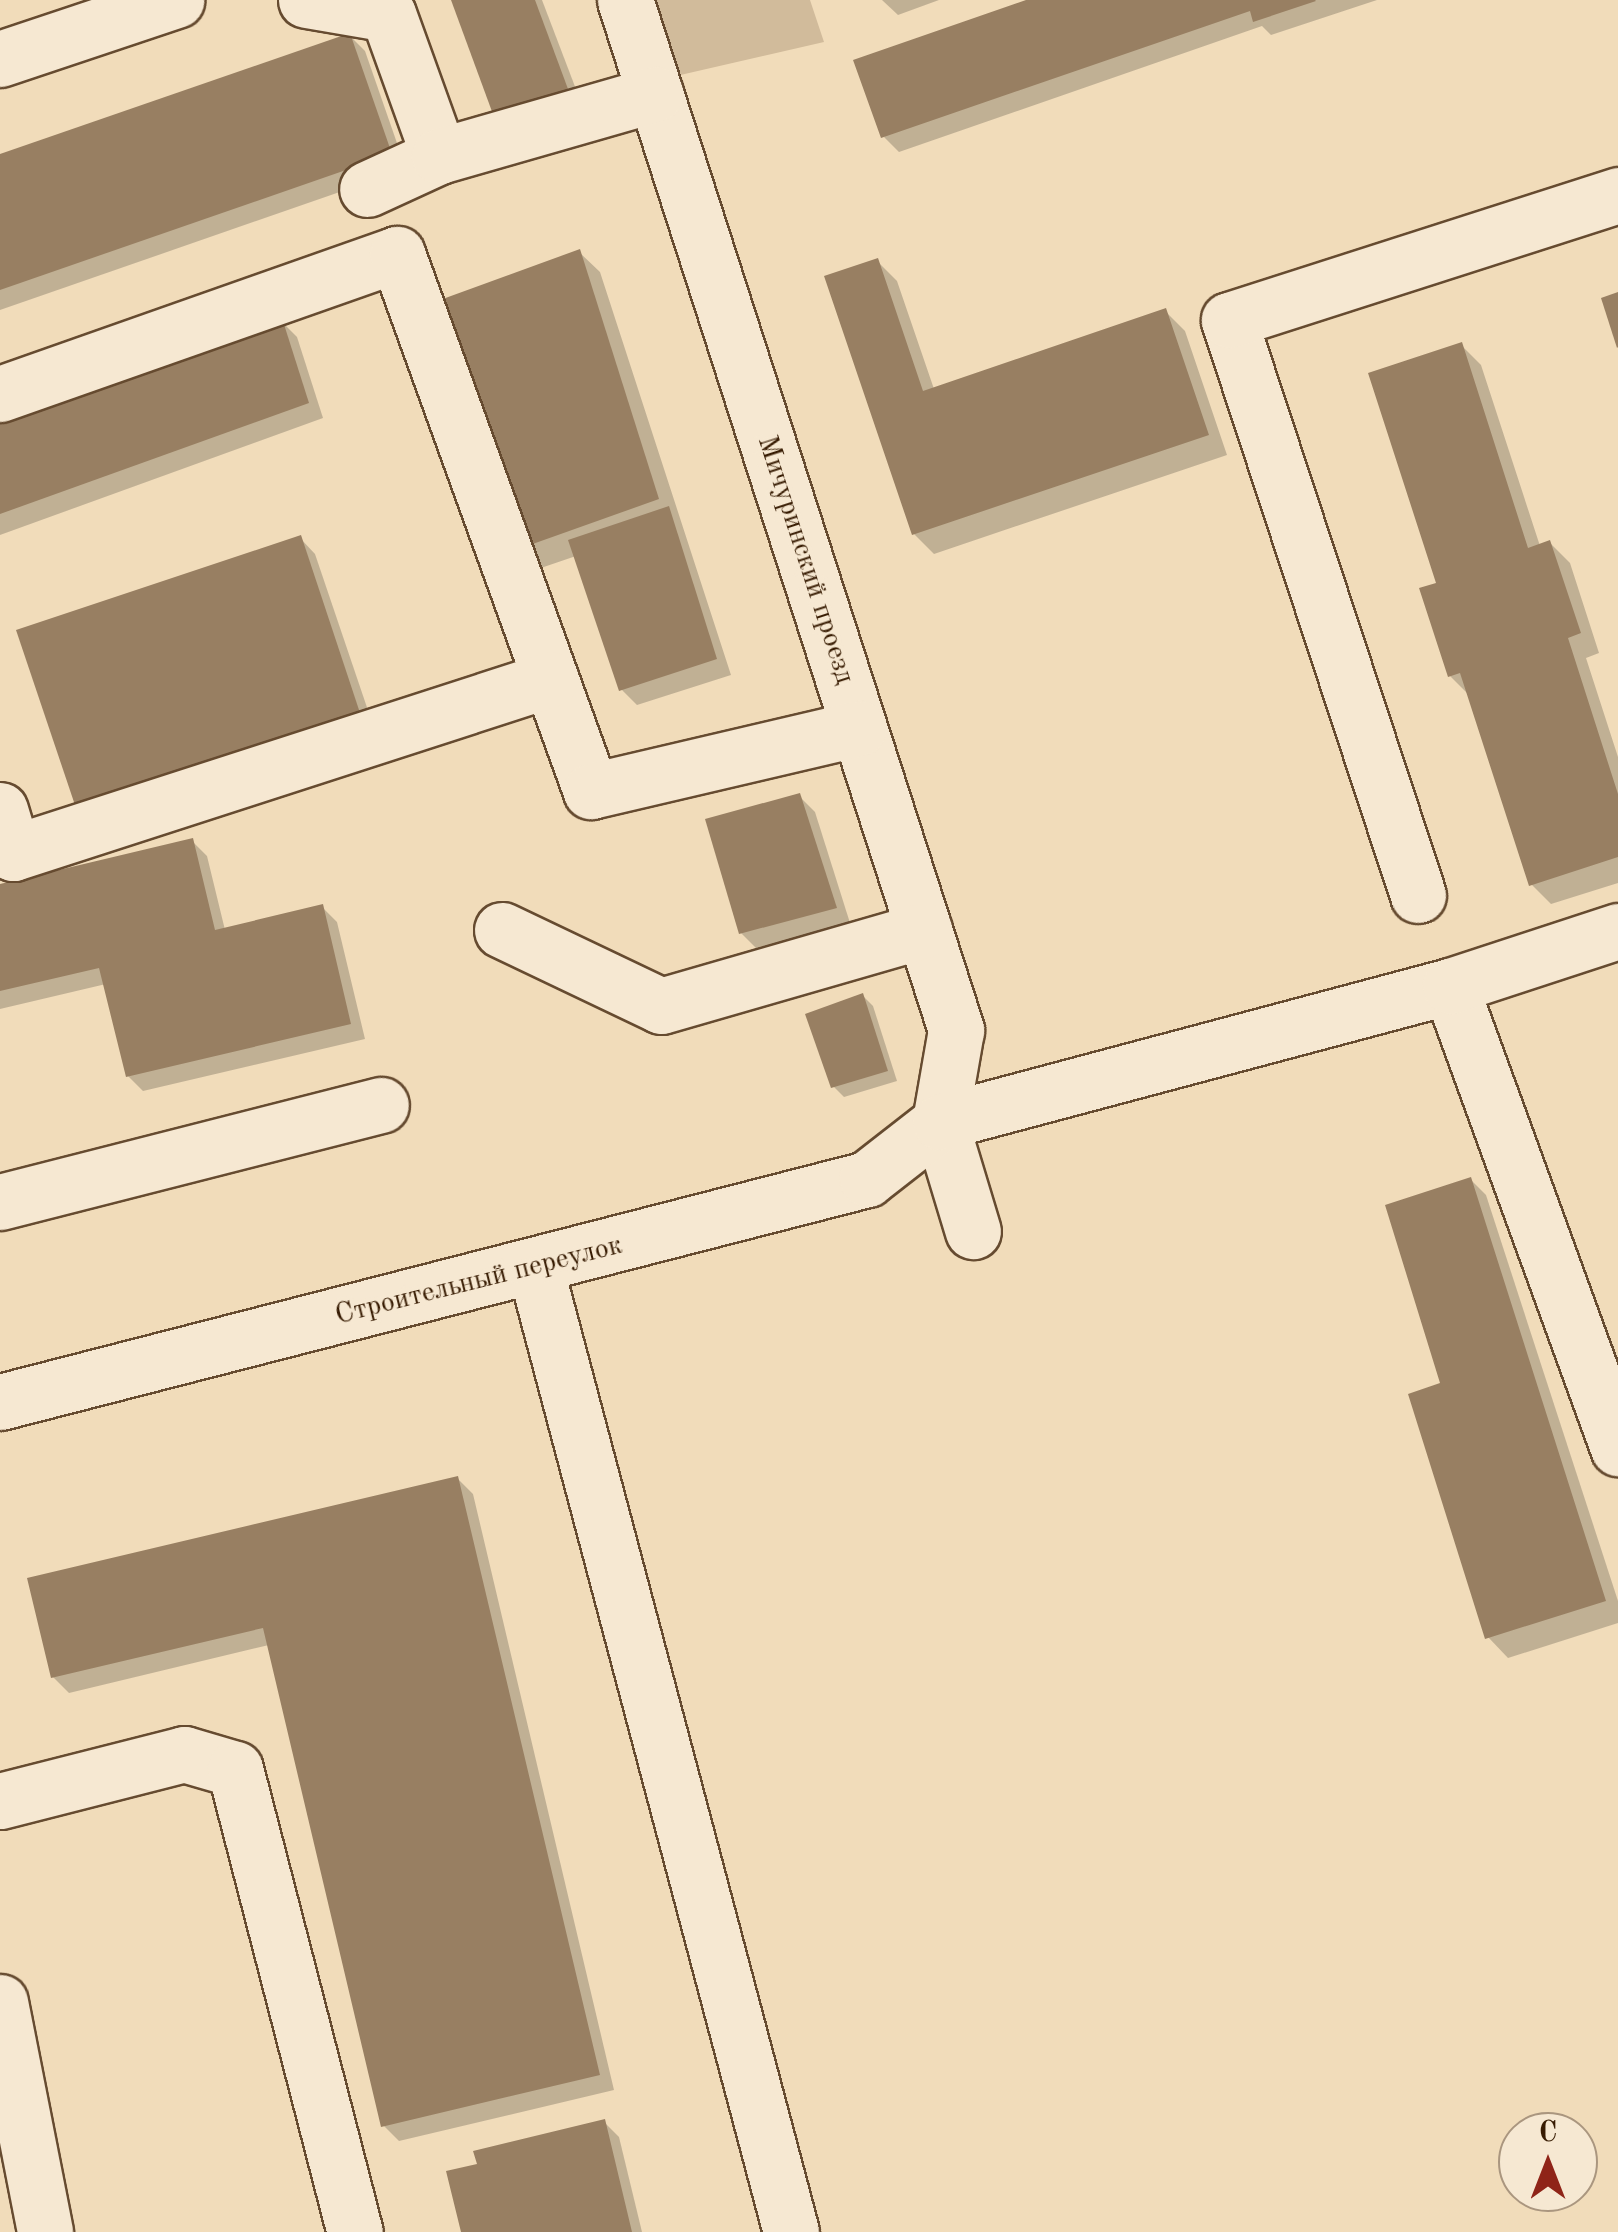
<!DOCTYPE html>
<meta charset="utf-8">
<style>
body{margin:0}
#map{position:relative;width:1618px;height:2232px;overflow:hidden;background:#f1dcba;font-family:"Old Standard TT",serif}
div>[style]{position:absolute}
.green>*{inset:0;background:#d1bb9b}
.shadow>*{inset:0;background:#0003}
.building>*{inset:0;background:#987f62}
.roads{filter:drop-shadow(2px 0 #664b30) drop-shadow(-2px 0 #664b30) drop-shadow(0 2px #664b30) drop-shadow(0 -2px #664b30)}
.minor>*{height:55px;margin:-27.5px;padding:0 27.5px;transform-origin:27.5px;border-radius:27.5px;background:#f6e8d2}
span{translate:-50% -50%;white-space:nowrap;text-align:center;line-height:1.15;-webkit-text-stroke:8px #f6e8d2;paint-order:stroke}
.street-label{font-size:28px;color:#371b02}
.north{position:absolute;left:1498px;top:2112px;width:100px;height:100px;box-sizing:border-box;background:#f6e8d2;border:2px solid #aa967f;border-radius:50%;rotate:0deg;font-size:28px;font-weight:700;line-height:40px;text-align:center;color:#371b02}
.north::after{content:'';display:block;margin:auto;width:35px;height:45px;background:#8f2418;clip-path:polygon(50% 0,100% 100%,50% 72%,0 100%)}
</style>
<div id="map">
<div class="green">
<div style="clip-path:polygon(652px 0,810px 0,824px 42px,676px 76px)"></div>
</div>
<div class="shadow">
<div style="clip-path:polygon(460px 0,542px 0,582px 105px,512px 131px)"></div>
<div style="clip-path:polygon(882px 0,939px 0,898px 15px)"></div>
<div style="clip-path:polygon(1036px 0,1377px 0,1271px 35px,1262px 26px,899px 152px,884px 137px)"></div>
<div style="clip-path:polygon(350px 36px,365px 51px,406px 169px,0 310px,0 156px)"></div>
<div style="clip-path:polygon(579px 252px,600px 272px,731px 675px,637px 705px,622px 690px,576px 556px,535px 570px,515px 550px)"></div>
<div style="clip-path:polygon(877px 261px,897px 281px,934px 389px,1165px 311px,1185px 331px,1227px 455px,934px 554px,914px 534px)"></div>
<div style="clip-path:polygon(281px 321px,297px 337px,323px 418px,0 535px,0 416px)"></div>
<div style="clip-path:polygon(1461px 345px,1481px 365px,1540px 546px,1550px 543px,1570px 563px,1599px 653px,1586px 658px,1618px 757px,1618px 883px,1551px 904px,1531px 884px,1470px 696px,1450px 676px,1440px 585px)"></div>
<div style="clip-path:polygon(300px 538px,315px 554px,377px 737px,96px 831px)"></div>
<div style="clip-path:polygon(799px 796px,815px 812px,850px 923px,756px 948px,741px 933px)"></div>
<div style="clip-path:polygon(192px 841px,207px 856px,225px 930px,322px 907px,337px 922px,365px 1039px,143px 1091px,128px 1076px,106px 984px,0 1009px,0 887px)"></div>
<div style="clip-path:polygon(863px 996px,873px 1006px,897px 1081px,844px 1097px,834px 1087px)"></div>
<div style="clip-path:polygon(1471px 1180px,1486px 1195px,1618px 1601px,1618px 1623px,1508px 1658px,1488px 1637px)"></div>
<div style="clip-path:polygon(458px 1479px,473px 1494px,614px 2090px,399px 2141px,383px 2125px,269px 1645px,69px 1693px,53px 1677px)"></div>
<div style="clip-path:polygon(604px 2122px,619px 2137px,642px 2232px,463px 2232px)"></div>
</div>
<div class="building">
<div style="clip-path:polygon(451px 0,535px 0,568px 89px,494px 117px)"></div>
<div style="clip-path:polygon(1026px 0,1315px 0,1316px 1px,1253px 22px,1250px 11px,881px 138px,853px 60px)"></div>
<div style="clip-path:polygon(350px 33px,392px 154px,0 290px,0 154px)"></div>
<div style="clip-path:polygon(580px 249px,659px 499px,513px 551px,429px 304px)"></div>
<div style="clip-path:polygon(878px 258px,923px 391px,1166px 308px,1209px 435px,912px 535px,824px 276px)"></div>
<div style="clip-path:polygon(1618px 292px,1618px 347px,1617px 348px,1601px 298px)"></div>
<div style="clip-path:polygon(282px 318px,309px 403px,0 514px,0 414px)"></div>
<div style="clip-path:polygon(1462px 342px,1528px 548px,1550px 540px,1581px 633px,1568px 638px,1618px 794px,1618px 857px,1529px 886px,1460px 673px,1448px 677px,1419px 588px,1436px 583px,1368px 373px)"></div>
<div style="clip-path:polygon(669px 506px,717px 659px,619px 691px,568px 540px)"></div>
<div style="clip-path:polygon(301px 535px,363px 722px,79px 817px,16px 630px)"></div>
<div style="clip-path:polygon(800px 793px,837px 908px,739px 934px,705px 819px)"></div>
<div style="clip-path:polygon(193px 838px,215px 930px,323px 904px,351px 1024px,126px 1077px,99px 968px,0 991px,0 884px)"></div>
<div style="clip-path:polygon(863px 993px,888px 1071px,831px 1088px,805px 1014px)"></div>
<div style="clip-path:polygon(1471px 1177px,1606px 1601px,1485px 1639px,1408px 1394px,1440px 1383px,1385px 1205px)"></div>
<div style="clip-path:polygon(458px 1476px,600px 2075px,381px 2127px,263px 1628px,51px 1678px,27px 1578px)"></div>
<div style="clip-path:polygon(605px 2119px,632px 2232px,461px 2232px,446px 2171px,477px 2164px,473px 2151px)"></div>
</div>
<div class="roads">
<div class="minor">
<div style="left:306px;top:0;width:83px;rotate:9.7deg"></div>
<div style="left:388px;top:14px;width:151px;rotate:70.2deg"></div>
<div style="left:439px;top:156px;width:79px;rotate:155.4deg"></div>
<div style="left:625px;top:0;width:1082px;rotate:72.18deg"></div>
<div style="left:956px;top:1030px;width:93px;rotate:99.9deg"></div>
<div style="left:0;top:59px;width:186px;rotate:-18.5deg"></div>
<div style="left:439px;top:156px;width:225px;rotate:-16deg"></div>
<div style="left:0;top:394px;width:421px;rotate:-19.4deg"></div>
<div style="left:397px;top:254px;width:571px;rotate:70.14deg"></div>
<div style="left:591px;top:791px;width:275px;rotate:-13.2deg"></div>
<div style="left:0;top:810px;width:45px;rotate:73.2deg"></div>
<div style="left:13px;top:853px;width:565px;rotate:-17.92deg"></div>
<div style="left:1418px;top:895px;width:605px;rotate:-108.2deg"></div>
<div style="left:1229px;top:320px;width:409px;rotate:-17.8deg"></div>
<div style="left:502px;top:930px;width:176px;rotate:25.5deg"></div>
<div style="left:661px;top:1006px;width:274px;rotate:-16.1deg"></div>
<div style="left:1450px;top:986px;width:492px;rotate:70deg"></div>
<div style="left:940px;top:1122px;width:114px;rotate:73.2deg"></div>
<div style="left:0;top:1202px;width:393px;rotate:-14.3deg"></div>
<div style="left:535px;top:1267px;width:998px;rotate:75.14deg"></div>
<div style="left:0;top:1402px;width:895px;rotate:-14.42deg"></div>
<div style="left:867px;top:1179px;width:93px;rotate:-38deg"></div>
<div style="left:940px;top:1122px;width:528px;rotate:-14.93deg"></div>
<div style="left:1450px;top:986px;width:177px;rotate:-18.1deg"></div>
<div style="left:0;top:1801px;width:190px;rotate:-14.3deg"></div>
<div style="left:184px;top:1754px;width:53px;rotate:16.4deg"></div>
<div style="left:235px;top:1769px;width:478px;rotate:75.5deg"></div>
<div style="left:0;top:2002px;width:234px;rotate:78.9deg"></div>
</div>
</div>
<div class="street-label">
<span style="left:805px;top:560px;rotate:72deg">Мичуринский проезд</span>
<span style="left:479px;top:1281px;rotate:-14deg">Строительный переулок</span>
</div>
<div class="north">С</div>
</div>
